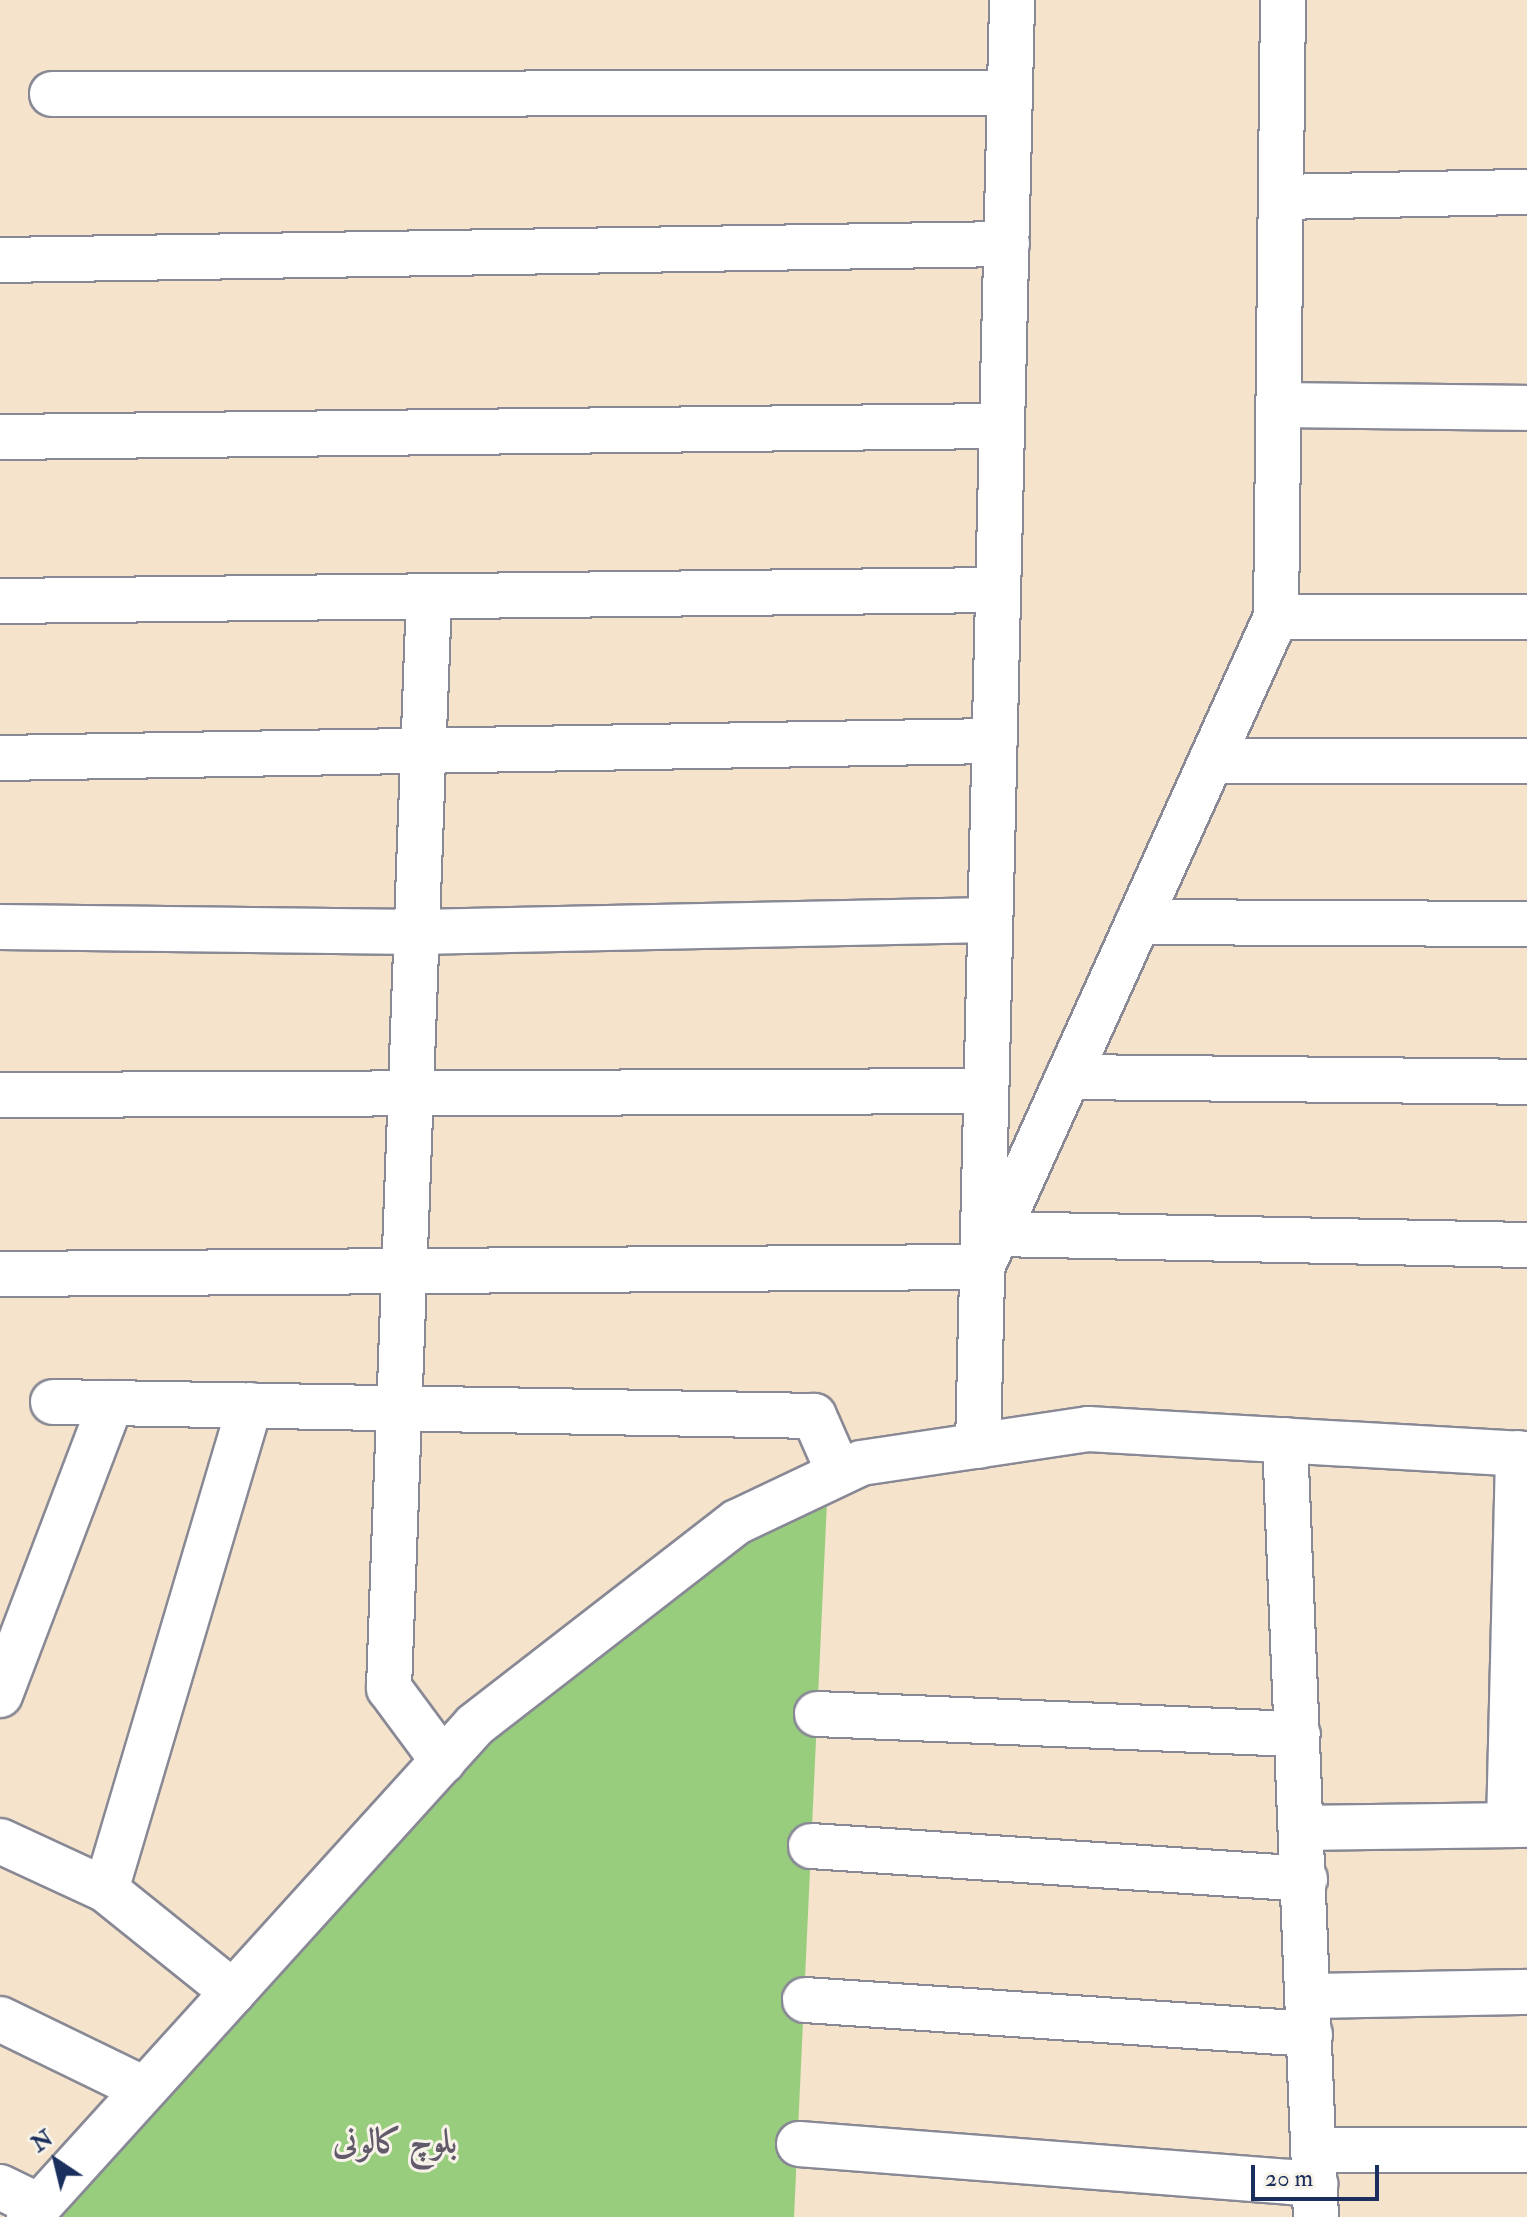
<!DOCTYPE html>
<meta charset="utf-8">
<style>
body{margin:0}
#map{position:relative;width:1527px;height:2217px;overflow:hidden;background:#f5e3cc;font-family:"IM FELL Double Pica",Amiri,serif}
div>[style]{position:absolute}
.green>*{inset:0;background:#99cd7e}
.roads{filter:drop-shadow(2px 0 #888995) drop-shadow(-2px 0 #888995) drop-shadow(0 2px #888995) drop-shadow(0 -2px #888995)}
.minor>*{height:44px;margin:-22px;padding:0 22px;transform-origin:22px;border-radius:22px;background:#fff}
span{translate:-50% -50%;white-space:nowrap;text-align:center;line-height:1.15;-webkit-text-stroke:6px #f7f3e8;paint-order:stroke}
.district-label{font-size:34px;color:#615a6a;font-weight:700}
.north{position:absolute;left:16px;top:2121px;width:80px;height:80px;-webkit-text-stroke:6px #f7f3e8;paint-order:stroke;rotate:325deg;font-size:22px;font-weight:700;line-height:32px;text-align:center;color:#1b2f5e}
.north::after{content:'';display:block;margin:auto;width:28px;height:36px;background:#1b2f5e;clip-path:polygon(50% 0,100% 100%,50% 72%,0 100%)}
.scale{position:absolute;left:1251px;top:2165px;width:128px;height:36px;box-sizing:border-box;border:4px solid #1b2f5e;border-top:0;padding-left:10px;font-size:24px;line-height:28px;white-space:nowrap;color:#1b2f5e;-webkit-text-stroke:6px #f7f3e8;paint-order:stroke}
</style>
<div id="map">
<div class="green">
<div style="clip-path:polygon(828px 1480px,794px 2217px,30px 2217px,477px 1724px)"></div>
</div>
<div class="roads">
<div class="minor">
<div style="left:52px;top:94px;width:958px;rotate:-0.06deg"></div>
<div style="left:1281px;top:197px;width:246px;rotate:-1.2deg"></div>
<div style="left:0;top:260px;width:1007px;rotate:-0.91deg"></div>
<div style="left:1279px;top:405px;width:248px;rotate:0.7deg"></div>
<div style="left:0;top:437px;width:1002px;rotate:-0.63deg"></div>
<div style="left:429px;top:596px;width:1093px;rotate:92.1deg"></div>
<div style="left:389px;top:1688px;width:91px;rotate:53.5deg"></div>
<div style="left:0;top:601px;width:998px;rotate:-0.63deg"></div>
<div style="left:1276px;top:617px;width:251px"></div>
<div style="left:0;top:758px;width:995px;rotate:-0.98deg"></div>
<div style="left:1211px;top:761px;width:316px"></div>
<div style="left:1138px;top:922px;width:389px;rotate:0.3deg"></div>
<div style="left:0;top:927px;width:417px;rotate:0.7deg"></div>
<div style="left:417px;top:932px;width:573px;rotate:-1.2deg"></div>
<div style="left:1068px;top:1077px;width:459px;rotate:0.6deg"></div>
<div style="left:0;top:1095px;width:986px;rotate:-0.23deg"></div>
<div style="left:997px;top:1234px;width:530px;rotate:1.19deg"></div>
<div style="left:0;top:1274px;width:982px;rotate:-0.41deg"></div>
<div style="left:982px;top:1267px;width:713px;rotate:-65.66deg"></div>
<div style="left:1276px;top:617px;width:617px;rotate:-89.35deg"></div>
<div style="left:53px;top:1402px;width:761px;rotate:1.05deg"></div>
<div style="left:814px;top:1416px;width:62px;rotate:66.3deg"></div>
<div style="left:1285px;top:1440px;width:778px;rotate:87.72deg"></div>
<div style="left:978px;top:1446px;width:1446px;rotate:-88.65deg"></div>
<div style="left:0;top:1695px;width:312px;rotate:-69.2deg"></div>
<div style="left:817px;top:1714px;width:481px;rotate:2.4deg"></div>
<div style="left:1509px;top:1825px;width:372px;rotate:-88.6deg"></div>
<div style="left:1303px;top:1828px;width:224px;rotate:-0.8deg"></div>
<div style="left:0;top:1841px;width:117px;rotate:24.8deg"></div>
<div style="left:106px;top:1890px;width:163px;rotate:38.8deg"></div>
<div style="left:811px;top:1846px;width:495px;rotate:3.8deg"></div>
<div style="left:106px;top:1890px;width:506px;rotate:-73.46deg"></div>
<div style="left:1309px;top:1996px;width:218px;rotate:-1.1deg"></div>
<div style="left:805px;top:2000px;width:506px;rotate:3.85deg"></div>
<div style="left:0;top:2019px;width:158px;rotate:25.9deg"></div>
<div style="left:799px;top:2144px;width:518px;rotate:4.43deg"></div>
<div style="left:1314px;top:2150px;width:213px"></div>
<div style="left:0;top:2187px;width:43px;rotate:26deg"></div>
<div style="left:29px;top:2217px;width:664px;rotate:-47.81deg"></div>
<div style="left:475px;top:1725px;width:331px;rotate:-37.8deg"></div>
<div style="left:737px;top:1522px;width:137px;rotate:-25.4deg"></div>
<div style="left:861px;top:1463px;width:230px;rotate:-8.5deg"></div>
<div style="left:1088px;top:1429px;width:440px;rotate:3.3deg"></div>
</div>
</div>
<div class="district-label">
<span style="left:395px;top:2142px">بلوچ کالونی</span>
</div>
<div class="north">N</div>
<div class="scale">20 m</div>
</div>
